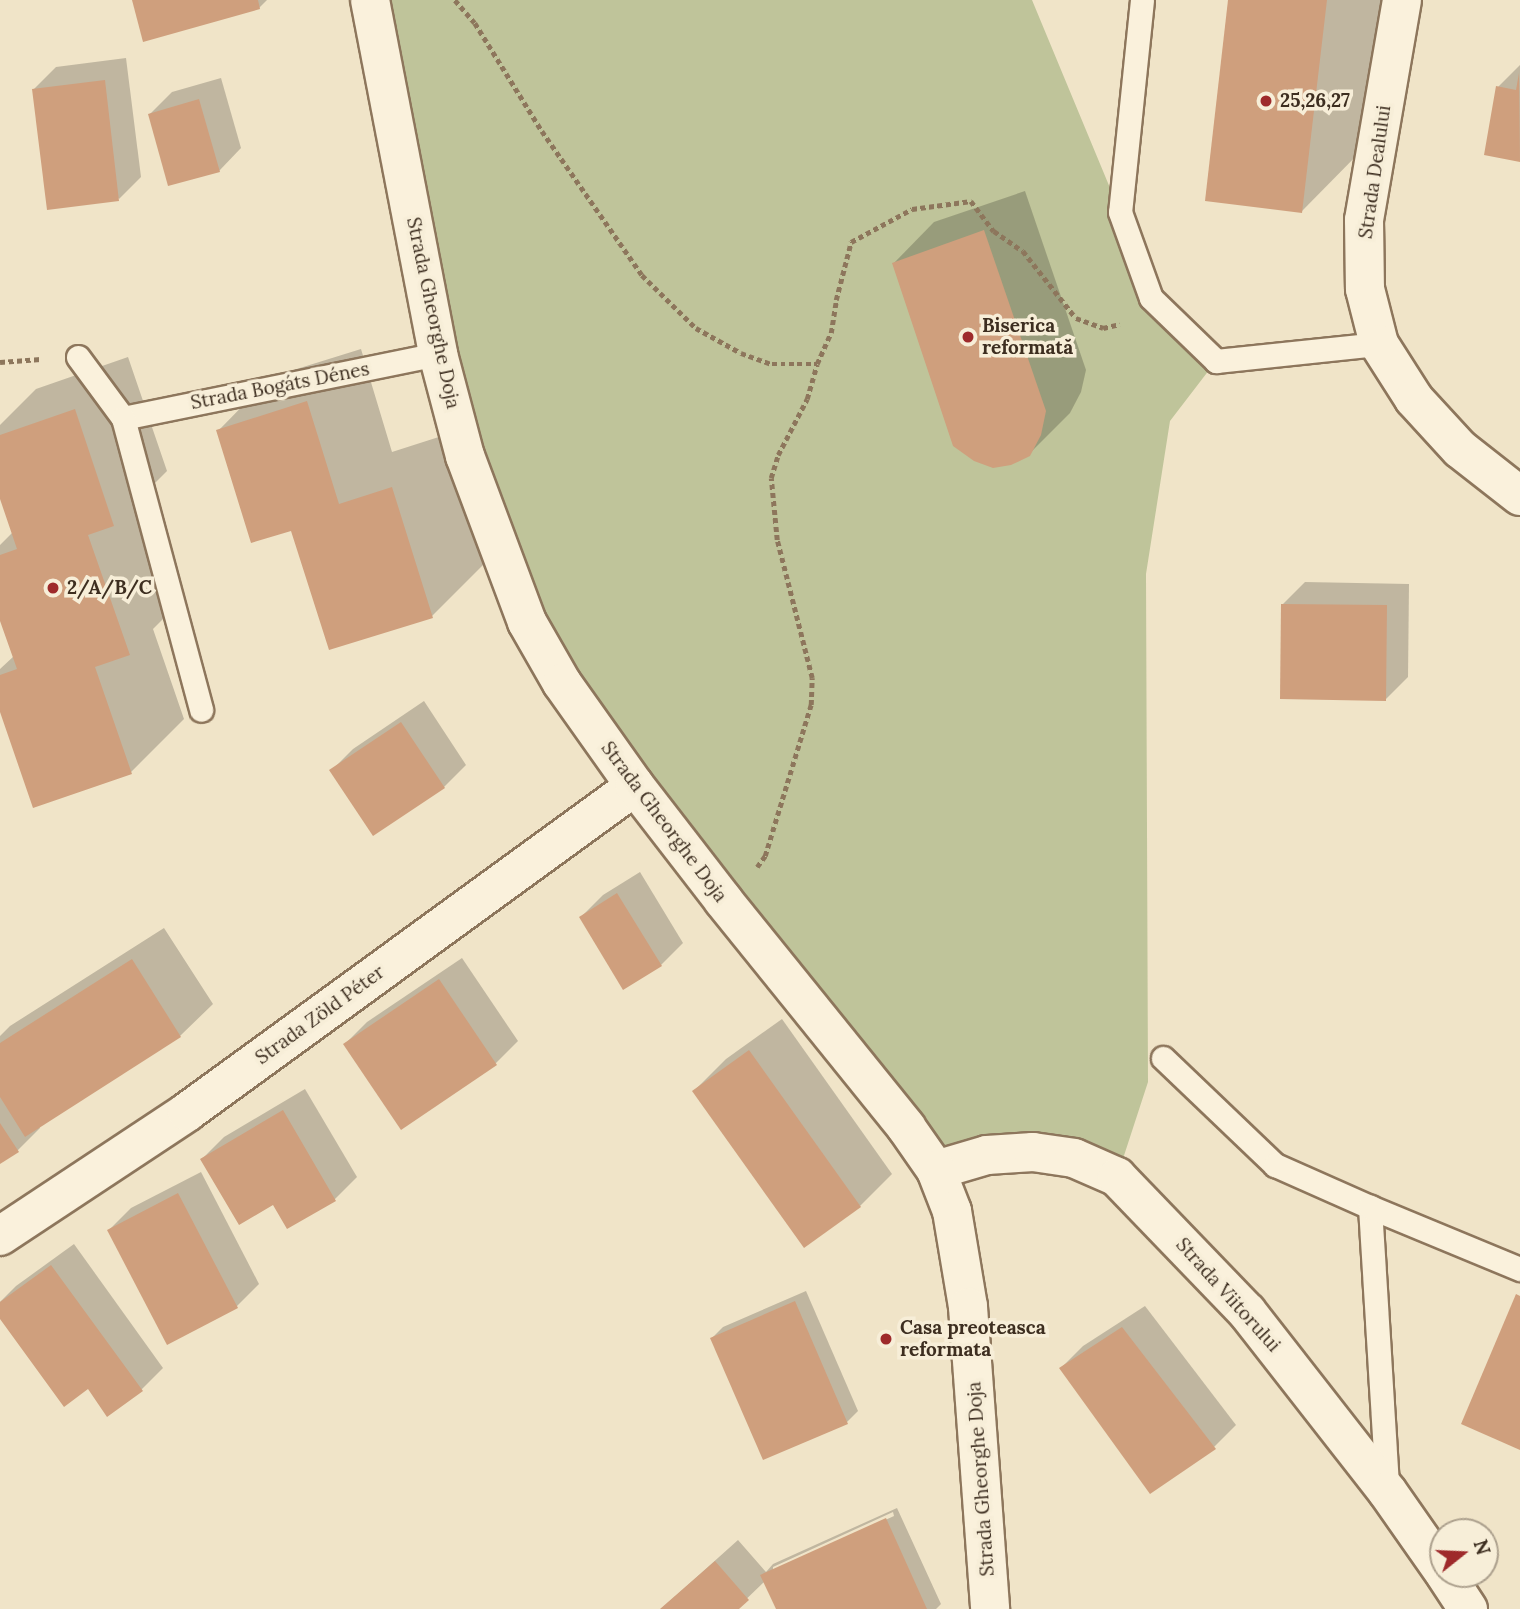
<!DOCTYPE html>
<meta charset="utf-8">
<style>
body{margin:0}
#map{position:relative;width:1520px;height:1609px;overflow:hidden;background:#f0e4c8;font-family:Lora,serif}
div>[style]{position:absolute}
.cemetery>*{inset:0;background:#bfc49a}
.shadow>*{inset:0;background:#0003}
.building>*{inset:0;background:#cf9f7d}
.path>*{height:4.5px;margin-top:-2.25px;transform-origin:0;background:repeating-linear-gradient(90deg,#8d765c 0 5px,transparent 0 8.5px)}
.roads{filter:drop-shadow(2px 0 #8d765c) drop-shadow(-2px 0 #8d765c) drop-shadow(0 2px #8d765c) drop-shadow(0 -2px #8d765c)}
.service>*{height:23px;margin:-11.5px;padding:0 11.5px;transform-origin:11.5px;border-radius:11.5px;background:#faf1dc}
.minor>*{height:38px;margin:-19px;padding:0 19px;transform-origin:19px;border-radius:19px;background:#faf1dc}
.tertiary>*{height:38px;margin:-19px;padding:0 19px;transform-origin:19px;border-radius:19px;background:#faf1dc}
.dots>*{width:19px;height:19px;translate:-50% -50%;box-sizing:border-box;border:4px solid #f7eed8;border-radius:50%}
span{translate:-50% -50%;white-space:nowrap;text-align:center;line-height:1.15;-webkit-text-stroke:7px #f7eed8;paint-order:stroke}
.poi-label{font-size:19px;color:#3d2e20;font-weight:700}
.left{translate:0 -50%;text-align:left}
.street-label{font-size:19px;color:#3d2e20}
.north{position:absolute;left:1429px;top:1518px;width:70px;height:70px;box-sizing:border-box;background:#f7eed8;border:2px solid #ada18e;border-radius:50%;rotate:72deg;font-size:19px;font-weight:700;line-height:28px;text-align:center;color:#3d2e20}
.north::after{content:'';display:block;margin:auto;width:24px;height:32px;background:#9e2a2b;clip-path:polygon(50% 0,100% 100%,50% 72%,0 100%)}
</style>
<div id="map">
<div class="cemetery">
<div style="clip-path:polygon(370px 0,1032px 0,1120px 212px,1151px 298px,1216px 361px,1170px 421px,1146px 574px,1148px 1082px,1117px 1177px,1074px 1158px,936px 1170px,723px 900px,494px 540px)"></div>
</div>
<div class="shadow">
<div style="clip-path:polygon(134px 0,267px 0,259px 8px)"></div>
<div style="clip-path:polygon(1230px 0,1382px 0,1365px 147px,1302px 211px)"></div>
<div style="clip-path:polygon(126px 58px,141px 177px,119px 199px,34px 89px,56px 67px)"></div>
<div style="clip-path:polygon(1520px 65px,1520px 161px,1486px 154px,1498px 87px)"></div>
<div style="clip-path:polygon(221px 78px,241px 148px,219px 171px,150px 114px,172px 92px)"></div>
<div style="clip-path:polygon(1025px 191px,1086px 370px,1081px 392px,1070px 413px,1029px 454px,894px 263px,934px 222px)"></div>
<div style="clip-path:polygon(361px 349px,392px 452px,445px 435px,485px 563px,432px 616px,292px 528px,218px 431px,271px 377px)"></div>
<div style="clip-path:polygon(128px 357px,167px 471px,145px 493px,182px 600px,153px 629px,184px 719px,131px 772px,0 707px,0 669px,14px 656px,0 616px,0 545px,13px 532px,0 494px,0 425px,36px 389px)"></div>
<div style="clip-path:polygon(1305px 582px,1409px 584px,1408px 677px,1386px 699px,1283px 604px)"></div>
<div style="clip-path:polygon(424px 701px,466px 765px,444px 787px,373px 834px,331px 771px,353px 749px)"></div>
<div style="clip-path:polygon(640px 872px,683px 943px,661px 965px,581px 917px,603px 895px)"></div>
<div style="clip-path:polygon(164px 928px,213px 1004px,180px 1036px,39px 1126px,40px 1128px,18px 1150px,0 1162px,0 1036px,10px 1026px)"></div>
<div style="clip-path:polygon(462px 958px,518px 1041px,496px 1063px,402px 1127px,345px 1044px,367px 1022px)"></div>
<div style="clip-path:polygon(782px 1019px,892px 1174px,860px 1206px,694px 1091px,726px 1059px)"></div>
<div style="clip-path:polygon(305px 1089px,357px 1177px,335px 1199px,273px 1203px,202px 1159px,224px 1137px)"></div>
<div style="clip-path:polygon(201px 1172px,259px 1284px,237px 1306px,168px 1342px,109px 1230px,131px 1208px)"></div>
<div style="clip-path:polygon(74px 1244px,163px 1368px,141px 1390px,88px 1387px,0 1316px,0 1302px,16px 1286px)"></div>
<div style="clip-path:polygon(806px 1291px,858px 1411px,847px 1422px,764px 1458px,712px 1338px,723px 1327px)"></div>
<div style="clip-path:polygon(1145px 1306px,1236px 1425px,1214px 1447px,1061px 1368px,1083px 1346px)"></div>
<div style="clip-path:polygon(evenodd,897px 1508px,941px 1604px,936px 1609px,778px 1609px,765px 1581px,736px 1609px,661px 1609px,738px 1540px,766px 1572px,773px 1564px,897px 1508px,893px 1512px,894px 1516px,773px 1571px,773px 1567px,893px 1512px)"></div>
</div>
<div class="building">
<div style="clip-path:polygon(132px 0,258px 0,260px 9px,143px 42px)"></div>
<div style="clip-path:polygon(1228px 0,1327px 0,1302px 213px,1205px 201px)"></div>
<div style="clip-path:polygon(1519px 73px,1520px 162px,1484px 155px,1496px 86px,1516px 90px)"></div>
<div style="clip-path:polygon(105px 80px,119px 201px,47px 210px,32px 89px)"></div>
<div style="clip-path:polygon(199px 99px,220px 172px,168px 186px,148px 114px)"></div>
<div style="clip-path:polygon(984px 230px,1046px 411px,1041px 435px,1030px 456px,1011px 465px,993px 468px,974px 461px,953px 446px,892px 263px)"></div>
<div style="clip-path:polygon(307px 401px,339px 504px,392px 487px,433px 618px,329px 650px,291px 531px,251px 543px,216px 430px)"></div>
<div style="clip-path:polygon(75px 409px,114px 526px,88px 535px,130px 655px,95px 667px,132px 774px,33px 808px,0 712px,0 675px,17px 669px,0 621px,0 555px,17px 549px,0 499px,0 435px)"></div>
<div style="clip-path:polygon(1281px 604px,1387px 605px,1386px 701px,1280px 699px)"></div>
<div style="clip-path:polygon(401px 722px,445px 788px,373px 836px,329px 770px)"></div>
<div style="clip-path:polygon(617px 893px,662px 966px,623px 990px,579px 917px)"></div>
<div style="clip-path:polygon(132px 959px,181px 1037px,25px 1137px,0 1097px,0 1043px)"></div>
<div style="clip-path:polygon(439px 979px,497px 1065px,401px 1130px,343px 1044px)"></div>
<div style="clip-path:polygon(749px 1050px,861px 1207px,804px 1248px,692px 1091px)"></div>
<div style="clip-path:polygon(283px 1110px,336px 1201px,287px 1229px,273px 1205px,239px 1225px,200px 1159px)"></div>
<div style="clip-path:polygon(0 1123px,19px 1152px,0 1164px)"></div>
<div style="clip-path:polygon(178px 1193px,238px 1308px,167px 1345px,107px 1230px)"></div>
<div style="clip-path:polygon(51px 1265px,143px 1391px,107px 1417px,88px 1389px,64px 1407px,0 1319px,0 1302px)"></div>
<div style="clip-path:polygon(1516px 1294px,1520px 1296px,1520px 1450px,1461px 1424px)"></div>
<div style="clip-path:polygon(795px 1301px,848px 1424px,763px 1460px,710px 1338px)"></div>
<div style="clip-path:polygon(1122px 1327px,1216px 1449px,1150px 1494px,1059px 1368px)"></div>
<div style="clip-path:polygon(886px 1518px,927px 1609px,776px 1609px,760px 1575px)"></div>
<div style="clip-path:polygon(715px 1561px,749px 1600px,739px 1609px,660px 1609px)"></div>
</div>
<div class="path">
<div style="left:455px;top:0;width:30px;rotate:49deg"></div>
<div style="left:475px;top:23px;width:127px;rotate:58.2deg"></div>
<div style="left:542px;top:131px;width:175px;rotate:55.2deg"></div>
<div style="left:642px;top:275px;width:76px;rotate:44.5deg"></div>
<div style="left:696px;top:328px;width:51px;rotate:29.1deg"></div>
<div style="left:741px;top:353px;width:33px;rotate:20deg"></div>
<div style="left:772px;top:364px;width:45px"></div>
<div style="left:817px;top:364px;width:34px;rotate:-66deg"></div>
<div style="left:831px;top:333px;width:33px;rotate:-81deg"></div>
<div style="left:836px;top:300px;width:60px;rotate:-75.5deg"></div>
<div style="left:851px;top:242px;width:69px;rotate:-28.4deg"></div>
<div style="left:912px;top:209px;width:60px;rotate:-7.7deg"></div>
<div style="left:971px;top:201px;width:38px;rotate:53deg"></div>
<div style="left:994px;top:231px;width:35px;rotate:35deg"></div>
<div style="left:1023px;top:251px;width:85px;rotate:51.7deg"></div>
<div style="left:1076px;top:318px;width:29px;rotate:20deg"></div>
<div style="left:1103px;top:328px;width:17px;rotate:-13deg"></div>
<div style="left:0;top:362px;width:41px;rotate:-4.2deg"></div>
<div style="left:757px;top:867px;width:14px;rotate:-54deg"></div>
<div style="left:765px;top:856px;width:158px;rotate:-73.1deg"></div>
<div style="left:811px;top:705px;width:27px;rotate:-88deg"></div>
<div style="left:812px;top:678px;width:142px;rotate:-104.2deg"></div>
<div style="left:777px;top:540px;width:62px;rotate:-95.5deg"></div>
<div style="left:771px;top:478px;width:24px;rotate:-73deg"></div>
<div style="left:778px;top:455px;width:63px;rotate:-62.6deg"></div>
<div style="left:807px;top:399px;width:36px;rotate:-74deg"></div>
</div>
<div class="roads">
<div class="service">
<div style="left:1142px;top:0;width:213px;rotate:95.9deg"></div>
<div style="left:1120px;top:212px;width:91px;rotate:70.2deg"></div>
<div style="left:1151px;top:298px;width:91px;rotate:44.1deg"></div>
<div style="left:1216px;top:361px;width:164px;rotate:-6deg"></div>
<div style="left:78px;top:357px;width:76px;rotate:53.6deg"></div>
<div style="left:123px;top:418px;width:321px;rotate:-11.5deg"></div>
<div style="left:123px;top:418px;width:302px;rotate:75deg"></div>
<div style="left:1163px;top:1058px;width:155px;rotate:43.7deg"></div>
<div style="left:1275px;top:1165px;width:104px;rotate:23.9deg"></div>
<div style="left:1370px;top:1207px;width:282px;rotate:86.5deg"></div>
<div style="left:1370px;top:1207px;width:162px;rotate:22.5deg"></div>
</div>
<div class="minor">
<div style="left:1402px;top:0;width:223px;rotate:99.8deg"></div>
<div style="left:1364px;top:220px;width:69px;rotate:89.2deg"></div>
<div style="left:1365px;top:289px;width:57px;rotate:75.7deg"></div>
<div style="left:1379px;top:344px;width:65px;rotate:57.5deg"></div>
<div style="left:1414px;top:399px;width:68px;rotate:47.4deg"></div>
<div style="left:1460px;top:449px;width:76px;rotate:38.1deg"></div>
<div style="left:936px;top:1170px;width:53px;rotate:-16.4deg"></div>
<div style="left:987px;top:1155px;width:46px;rotate:-3.7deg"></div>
<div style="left:1033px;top:1152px;width:41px;rotate:8.3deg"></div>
<div style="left:1074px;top:1158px;width:47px;rotate:23.8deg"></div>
<div style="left:1117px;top:1177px;width:187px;rotate:46.1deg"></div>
<div style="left:1247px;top:1312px;width:227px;rotate:52deg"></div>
<div style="left:1387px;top:1491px;width:98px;rotate:55deg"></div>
<div style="left:0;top:1236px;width:224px;rotate:-33.5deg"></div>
<div style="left:187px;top:1112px;width:554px;rotate:-36.04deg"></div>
<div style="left:1445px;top:1574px;width:42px;rotate:56.7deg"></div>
</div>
<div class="tertiary">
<div style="left:370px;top:0;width:360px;rotate:79.1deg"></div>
<div style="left:438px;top:354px;width:106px;rotate:75.2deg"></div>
<div style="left:465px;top:456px;width:177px;rotate:69.5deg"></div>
<div style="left:527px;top:622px;width:70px;rotate:60.2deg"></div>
<div style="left:562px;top:683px;width:126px;rotate:54.7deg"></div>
<div style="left:635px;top:786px;width:144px;rotate:52.3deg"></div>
<div style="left:723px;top:900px;width:292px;rotate:51.1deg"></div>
<div style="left:906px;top:1127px;width:52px;rotate:55.1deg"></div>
<div style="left:936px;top:1170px;width:44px;rotate:68.7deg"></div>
<div style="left:952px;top:1211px;width:97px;rotate:80.5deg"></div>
<div style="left:968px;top:1307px;width:303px;rotate:85.8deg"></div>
</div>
</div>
<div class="dots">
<div style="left:1266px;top:101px;background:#9e2a2b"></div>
<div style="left:968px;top:337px;background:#9e2a2b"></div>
<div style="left:53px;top:588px;background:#9e2a2b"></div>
<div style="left:886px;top:1339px;background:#9e2a2b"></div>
</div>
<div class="poi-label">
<span class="left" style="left:1280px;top:101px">25,26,27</span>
<span class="left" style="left:982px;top:337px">Biserica<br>reformată</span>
<span class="left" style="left:67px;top:588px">2/A/B/C</span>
<span class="left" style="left:900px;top:1339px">Casa preoteasca<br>reformata</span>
</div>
<div class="street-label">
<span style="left:1375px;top:172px;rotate:-82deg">Strada Dealului</span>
<span style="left:433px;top:313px;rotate:78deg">Strada Gheorghe Doja</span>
<span style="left:280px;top:386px;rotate:-11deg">Strada Bogáts Dénes</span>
<span style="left:664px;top:822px;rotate:53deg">Strada Gheorghe Doja</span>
<span style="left:320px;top:1015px;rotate:-36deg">Strada Zöld Péter</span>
<span style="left:1228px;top:1295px;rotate:48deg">Strada Viitorului</span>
<span style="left:981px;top:1479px;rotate:-94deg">Strada Gheorghe Doja</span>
</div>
<div class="north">N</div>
</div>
